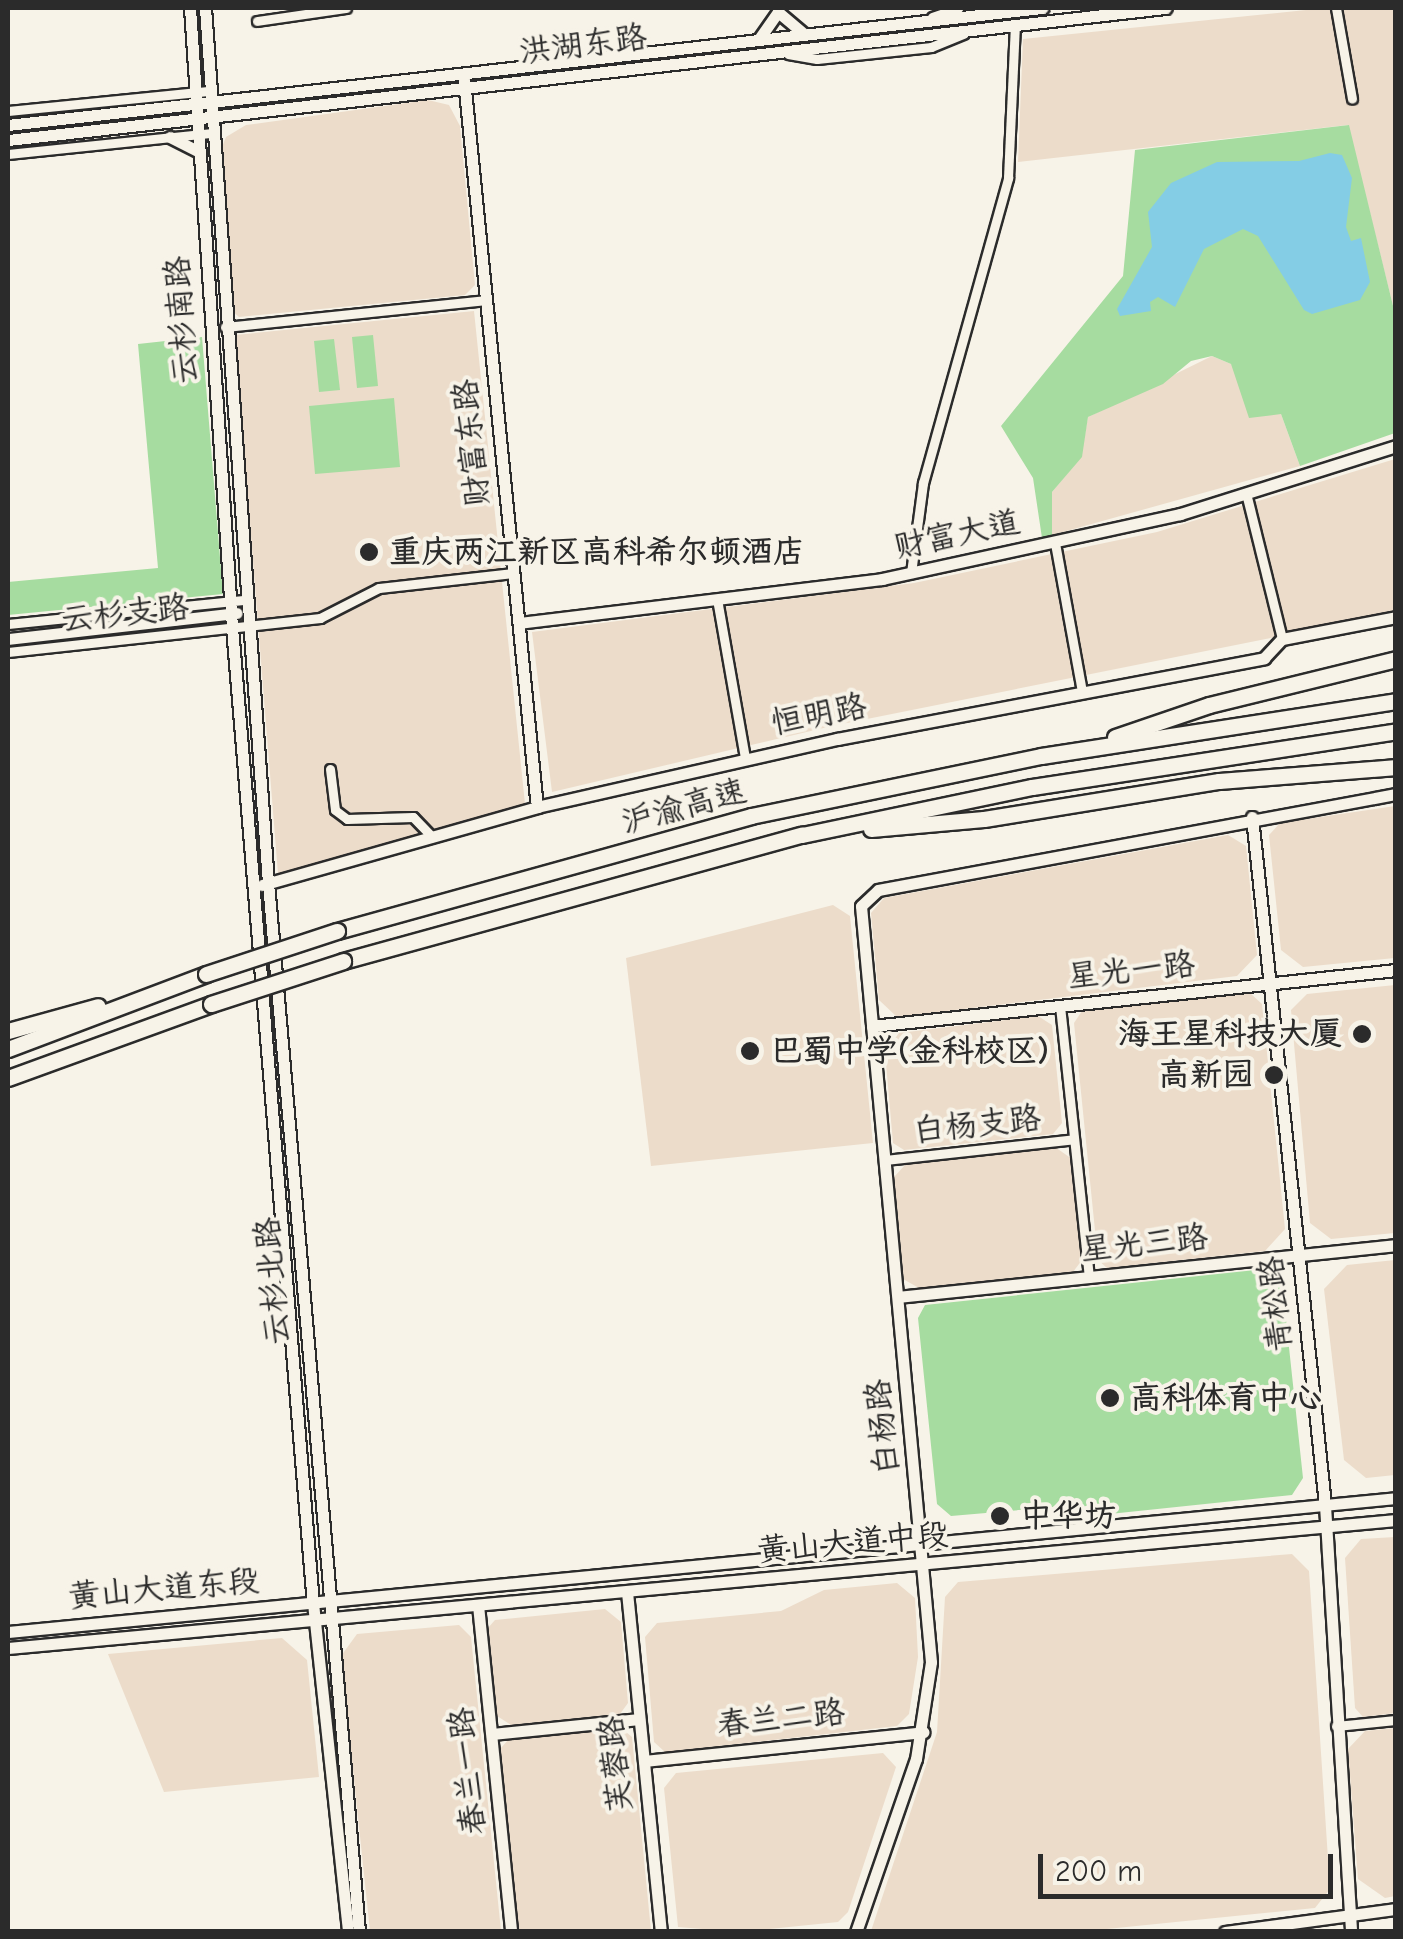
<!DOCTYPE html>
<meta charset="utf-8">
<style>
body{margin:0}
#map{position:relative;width:1403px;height:1939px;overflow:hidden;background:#f7f3e8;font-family:"Comic Neue","LXGW WenKai TC",sans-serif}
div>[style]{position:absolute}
.built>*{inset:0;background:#ecdcca}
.green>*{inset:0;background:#a6dca0}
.water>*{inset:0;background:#84cde5}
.roads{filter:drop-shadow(2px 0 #2b2b2b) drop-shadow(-2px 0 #2b2b2b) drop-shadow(0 2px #2b2b2b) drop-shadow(0 -2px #2b2b2b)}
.street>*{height:9px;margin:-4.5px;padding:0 4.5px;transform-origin:4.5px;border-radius:4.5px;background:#f7f3e8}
.secondary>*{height:11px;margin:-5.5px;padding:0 5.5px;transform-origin:5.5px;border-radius:5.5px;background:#f7f3e8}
.highway>*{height:15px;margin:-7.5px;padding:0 7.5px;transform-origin:7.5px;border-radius:7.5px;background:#f7f3e8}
.bridges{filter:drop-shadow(2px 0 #2b2b2b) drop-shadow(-2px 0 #2b2b2b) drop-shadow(0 2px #2b2b2b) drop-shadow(0 -2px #2b2b2b)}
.highway-bridge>*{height:15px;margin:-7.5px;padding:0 7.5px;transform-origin:7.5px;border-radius:7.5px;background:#f7f3e8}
.dots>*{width:28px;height:28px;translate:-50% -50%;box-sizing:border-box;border:5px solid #f7f3e8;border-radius:50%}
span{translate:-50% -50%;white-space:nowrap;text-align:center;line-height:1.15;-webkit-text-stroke:8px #f7f3e8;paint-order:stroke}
.street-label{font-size:32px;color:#2b2b2b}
.poi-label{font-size:32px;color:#2b2b2b;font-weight:700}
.left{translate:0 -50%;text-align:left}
.right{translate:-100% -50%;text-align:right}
.frame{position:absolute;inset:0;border:10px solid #2b2b2b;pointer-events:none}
.scale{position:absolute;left:1038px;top:1854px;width:295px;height:45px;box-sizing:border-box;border:5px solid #2b2b2b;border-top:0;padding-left:12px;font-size:30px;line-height:35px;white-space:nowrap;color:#2b2b2b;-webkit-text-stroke:8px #f7f3e8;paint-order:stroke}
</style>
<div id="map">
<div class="built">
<div style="clip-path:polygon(1325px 8px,1395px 8px,1395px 314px,1348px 125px,1018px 162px,1023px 39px)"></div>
<div style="clip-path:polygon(428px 100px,449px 105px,460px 126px,475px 285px,465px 295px,239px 317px,230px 309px,218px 157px,226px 137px,246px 125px)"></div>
<div style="clip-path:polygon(474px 311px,525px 804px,278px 874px,235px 335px)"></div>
<div style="clip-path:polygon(1212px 356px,1231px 364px,1281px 414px,1300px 466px,1052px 535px,1052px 492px,1081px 457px,1088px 417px)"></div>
<div style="clip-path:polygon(1395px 459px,1395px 613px,832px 726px,552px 792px,532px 632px,914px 583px,1157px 532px)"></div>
<div style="clip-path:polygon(1395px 806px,1395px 958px,1303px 967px,1281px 950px,1269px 835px,1280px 823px)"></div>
<div style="clip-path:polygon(1228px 835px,1246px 846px,1257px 955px,1237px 976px,897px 1017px,879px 1000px,871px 913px,884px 898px)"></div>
<div style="clip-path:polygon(833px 905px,850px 916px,873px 1143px,651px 1166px,626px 958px)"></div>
<div style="clip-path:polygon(1395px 985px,1395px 1233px,1331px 1239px,1310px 1223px,1291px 1010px,1307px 994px)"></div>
<div style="clip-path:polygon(1250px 993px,1262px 1004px,1285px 1229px,1265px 1251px,1107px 1268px,1098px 1260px,1074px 1023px,1082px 1011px)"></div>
<div style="clip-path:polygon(1038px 1016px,1052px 1025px,1062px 1123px,1053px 1134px,904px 1150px,893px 1143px,885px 1052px,899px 1033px)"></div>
<div style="clip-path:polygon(1055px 1147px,1072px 1159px,1082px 1260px,1073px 1272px,919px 1288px,903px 1279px,894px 1177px,906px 1164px)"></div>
<div style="clip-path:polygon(1395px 1260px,1395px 1475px,1366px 1478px,1344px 1460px,1324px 1289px,1347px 1265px)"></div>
<div style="clip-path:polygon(1395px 1537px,1395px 1713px,1363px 1717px,1355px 1708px,1345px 1558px,1361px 1539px)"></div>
<div style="clip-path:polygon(1292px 1554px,1309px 1571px,1330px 1889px,1315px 1908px,1087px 1931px,871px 1931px,937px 1732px,945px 1597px,958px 1582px)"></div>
<div style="clip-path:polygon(897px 1583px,915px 1598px,918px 1657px,909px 1714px,897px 1726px,665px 1752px,654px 1742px,645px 1637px,657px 1623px,781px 1611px,824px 1590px)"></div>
<div style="clip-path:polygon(605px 1609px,621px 1622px,628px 1703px,620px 1714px,511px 1725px,497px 1716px,488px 1628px,495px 1620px)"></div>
<div style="clip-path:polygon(459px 1625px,471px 1637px,501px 1931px,370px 1931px,341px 1656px,357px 1634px)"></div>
<div style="clip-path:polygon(282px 1638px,307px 1660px,319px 1777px,164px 1792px,108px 1654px)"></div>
<div style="clip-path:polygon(620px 1727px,632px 1737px,651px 1931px,519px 1931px,500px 1749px,509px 1739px)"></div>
<div style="clip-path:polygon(1395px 1728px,1395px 1896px,1385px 1898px,1358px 1879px,1348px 1749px,1365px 1731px)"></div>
<div style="clip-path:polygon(883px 1753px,896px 1767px,848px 1912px,838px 1922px,739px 1932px,678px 1927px,664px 1788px,676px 1773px)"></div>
</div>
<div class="green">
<div style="clip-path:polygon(1349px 125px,1395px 314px,1395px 433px,1300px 466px,1281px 414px,1249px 418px,1231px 364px,1212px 356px,1191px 361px,1163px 384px,1088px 417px,1082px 457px,1052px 492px,1052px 535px,1042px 538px,1033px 478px,1001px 426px,1123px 276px,1135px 150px)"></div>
<div style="clip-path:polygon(373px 335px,378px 386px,357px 388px,352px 337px)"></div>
<div style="clip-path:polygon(202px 337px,223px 594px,8px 615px,8px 582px,158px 568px,138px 344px)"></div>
<div style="clip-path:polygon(334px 339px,340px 390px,319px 392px,314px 341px)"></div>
<div style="clip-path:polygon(394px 398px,400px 467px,315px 474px,309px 406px)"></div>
<div style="clip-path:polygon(1265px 1269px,1282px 1282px,1303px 1478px,1292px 1495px,1100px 1515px,1054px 1507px,951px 1516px,937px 1504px,918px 1318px,925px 1305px)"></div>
</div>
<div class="water">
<div style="clip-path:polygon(1330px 153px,1342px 155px,1352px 178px,1346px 227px,1351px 241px,1361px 238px,1370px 282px,1360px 300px,1312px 314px,1304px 310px,1258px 236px,1243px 229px,1204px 249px,1175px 307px,1158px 297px,1150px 302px,1151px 311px,1120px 316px,1117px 309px,1152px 247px,1148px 212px,1171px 183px,1217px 162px,1299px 161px)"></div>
</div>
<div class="roads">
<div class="street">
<div style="left:1336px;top:8px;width:92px;rotate:80deg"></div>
<div style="left:932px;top:17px;width:28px;rotate:-19deg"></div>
<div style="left:257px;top:21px;width:90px;rotate:-8.3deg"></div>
<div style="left:788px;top:54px;width:29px;rotate:10deg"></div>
<div style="left:817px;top:59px;width:115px;rotate:-6deg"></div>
<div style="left:931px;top:47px;width:35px;rotate:-22deg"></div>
<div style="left:8px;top:111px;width:201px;rotate:-5.7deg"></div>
<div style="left:8px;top:154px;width:203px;rotate:-5.9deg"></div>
<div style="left:225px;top:327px;width:261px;rotate:-5.9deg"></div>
<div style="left:1246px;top:493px;width:150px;rotate:76.1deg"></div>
<div style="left:1055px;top:543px;width:151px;rotate:79.7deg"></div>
<div style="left:911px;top:573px;width:91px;rotate:-82.4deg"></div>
<div style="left:923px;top:483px;width:317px;rotate:-74.4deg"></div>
<div style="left:1008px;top:178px;width:154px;rotate:-87.4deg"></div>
<div style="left:717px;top:599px;width:161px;rotate:80deg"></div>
<div style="left:8px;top:624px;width:239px;rotate:-5.8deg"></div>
<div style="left:8px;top:652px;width:314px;rotate:-6.2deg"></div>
<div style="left:320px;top:618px;width:66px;rotate:-27deg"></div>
<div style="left:379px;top:588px;width:135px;rotate:-6.4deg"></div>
<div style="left:330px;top:769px;width:41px;rotate:83deg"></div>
<div style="left:335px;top:810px;width:15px;rotate:37deg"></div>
<div style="left:347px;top:819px;width:66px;rotate:-1.7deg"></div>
<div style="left:413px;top:817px;width:28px;rotate:46deg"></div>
<div style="left:1060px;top:1006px;width:273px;rotate:83.9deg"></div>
<div style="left:885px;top:1160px;width:190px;rotate:-6.3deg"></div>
<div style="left:1336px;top:1726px;width:60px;rotate:-5.7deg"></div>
</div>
<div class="secondary">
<div style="left:190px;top:8px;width:620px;rotate:86.12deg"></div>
<div style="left:232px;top:627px;width:979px;rotate:85.26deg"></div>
<div style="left:313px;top:1603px;width:331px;rotate:83.9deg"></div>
<div style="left:205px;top:8px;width:877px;rotate:85.88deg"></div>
<div style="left:268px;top:883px;width:1053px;rotate:85.04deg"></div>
<div style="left:759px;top:39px;width:33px;rotate:-55deg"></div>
<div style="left:778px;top:12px;width:34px;rotate:40deg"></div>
<div style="left:464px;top:80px;width:731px;rotate:84.27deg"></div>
<div style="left:8px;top:125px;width:1041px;rotate:-6.46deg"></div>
<div style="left:170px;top:137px;width:30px;rotate:27deg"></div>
<div style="left:8px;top:140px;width:1165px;rotate:-6.51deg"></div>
<div style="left:519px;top:623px;width:366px;rotate:-6.9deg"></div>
<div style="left:882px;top:579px;width:305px;rotate:-12.3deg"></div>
<div style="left:1180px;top:514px;width:226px;rotate:-17.5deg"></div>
<div style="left:8px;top:639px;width:230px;rotate:-6.5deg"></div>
<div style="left:1252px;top:817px;width:692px;rotate:83.94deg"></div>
<div style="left:1325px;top:1505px;width:428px;rotate:86.5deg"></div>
<div style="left:262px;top:885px;width:286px;rotate:-15.8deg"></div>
<div style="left:537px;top:807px;width:308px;rotate:-12.8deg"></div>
<div style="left:837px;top:739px;width:435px;rotate:-10.7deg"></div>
<div style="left:1264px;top:658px;width:26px;rotate:-47deg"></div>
<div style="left:1282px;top:639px;width:116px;rotate:-10.9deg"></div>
<div style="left:872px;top:1026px;width:527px;rotate:-6.1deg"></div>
<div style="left:898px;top:1297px;width:501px;rotate:-5.96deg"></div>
<div style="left:627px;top:1592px;width:342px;rotate:84.3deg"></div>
<div style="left:478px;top:1605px;width:329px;rotate:84.2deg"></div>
<div style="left:8px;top:1632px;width:1394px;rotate:-5.51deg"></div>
<div style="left:8px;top:1648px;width:1394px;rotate:-5.27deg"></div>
<div style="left:492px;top:1734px;width:148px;rotate:-5.8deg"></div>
<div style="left:644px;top:1761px;width:281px;rotate:-5.9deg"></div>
<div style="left:856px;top:1932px;width:183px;rotate:-70.9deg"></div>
<div style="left:916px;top:1759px;width:98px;rotate:-81.2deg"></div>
<div style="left:931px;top:1662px;width:759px;rotate:-95.29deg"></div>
<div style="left:861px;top:906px;width:23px;rotate:-43deg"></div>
<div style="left:878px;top:890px;width:527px;rotate:-10.5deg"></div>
<div style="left:1225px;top:1932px;width:173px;rotate:-7.7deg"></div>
</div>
<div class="highway">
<div style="left:1115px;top:737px;width:99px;rotate:-18.8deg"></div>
<div style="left:1209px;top:705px;width:193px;rotate:-13.8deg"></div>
<div style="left:871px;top:829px;width:113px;rotate:-5.1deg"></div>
<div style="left:984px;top:819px;width:238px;rotate:-9.2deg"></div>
<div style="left:1219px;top:781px;width:178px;rotate:-4.5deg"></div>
<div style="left:337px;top:931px;width:430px;rotate:-15.5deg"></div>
<div style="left:751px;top:816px;width:296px;rotate:-11.7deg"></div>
<div style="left:1041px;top:756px;width:359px;rotate:-8.8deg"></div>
<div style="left:343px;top:961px;width:476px;rotate:-15.4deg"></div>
<div style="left:802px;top:835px;width:235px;rotate:-11.8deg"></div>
<div style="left:1032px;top:787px;width:368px;rotate:-8.7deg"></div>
<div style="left:8px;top:1031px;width:93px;rotate:-15.5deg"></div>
<div style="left:8px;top:1049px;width:212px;rotate:-20.7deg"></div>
<div style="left:8px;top:1078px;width:216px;rotate:-20deg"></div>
</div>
</div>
<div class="bridges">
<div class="highway-bridge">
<div style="left:206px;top:974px;width:138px;rotate:-18.2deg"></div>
<div style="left:211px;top:1004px;width:139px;rotate:-18deg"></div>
</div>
</div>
<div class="dots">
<div style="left:369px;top:552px;background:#2b2b2b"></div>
<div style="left:1362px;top:1034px;background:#2b2b2b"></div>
<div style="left:750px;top:1051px;background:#2b2b2b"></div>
<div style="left:1274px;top:1075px;background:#2b2b2b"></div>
<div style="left:1110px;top:1398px;background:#2b2b2b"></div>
<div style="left:1000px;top:1516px;background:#2b2b2b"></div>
</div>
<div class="street-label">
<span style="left:583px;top:45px;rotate:-7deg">洪湖东路</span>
<span style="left:182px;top:320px;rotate:-94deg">云杉南路</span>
<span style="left:472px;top:443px;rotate:-96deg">财富东路</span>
<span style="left:957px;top:535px;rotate:-12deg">财富大道</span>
<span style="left:125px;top:614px;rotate:-6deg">云杉支路</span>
<span style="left:819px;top:715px;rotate:-11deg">恒明路</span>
<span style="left:684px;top:807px;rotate:-15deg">沪渝高速</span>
<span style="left:1131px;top:971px;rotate:-6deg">星光一路</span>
<span style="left:977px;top:1125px;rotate:-6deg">白杨支路</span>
<span style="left:1144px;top:1244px;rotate:-6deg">星光三路</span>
<span style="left:273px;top:1281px;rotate:-95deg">云杉北路</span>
<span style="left:1276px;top:1304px;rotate:-96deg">青松路</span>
<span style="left:883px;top:1427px;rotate:-96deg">白杨路</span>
<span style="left:853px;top:1543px;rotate:-5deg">黄山大道中段</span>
<span style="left:164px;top:1589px;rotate:-5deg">黄山大道东段</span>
<span style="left:781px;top:1719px;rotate:-6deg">春兰二路</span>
<span style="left:616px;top:1764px;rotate:-96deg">芙蓉路</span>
<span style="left:468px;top:1771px;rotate:-96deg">春兰一路</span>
</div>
<div class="poi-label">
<span class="left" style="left:389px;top:552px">重庆两江新区高科希尔顿酒店</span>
<span class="right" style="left:1342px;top:1034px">海王星科技大厦</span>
<span class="left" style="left:770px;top:1051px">巴蜀中学(金科校区)</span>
<span class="right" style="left:1254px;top:1075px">高新园</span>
<span class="left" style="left:1130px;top:1398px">高科体育中心</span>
<span class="left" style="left:1020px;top:1516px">中华坊</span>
</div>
<div class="frame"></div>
<div class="scale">200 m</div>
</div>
